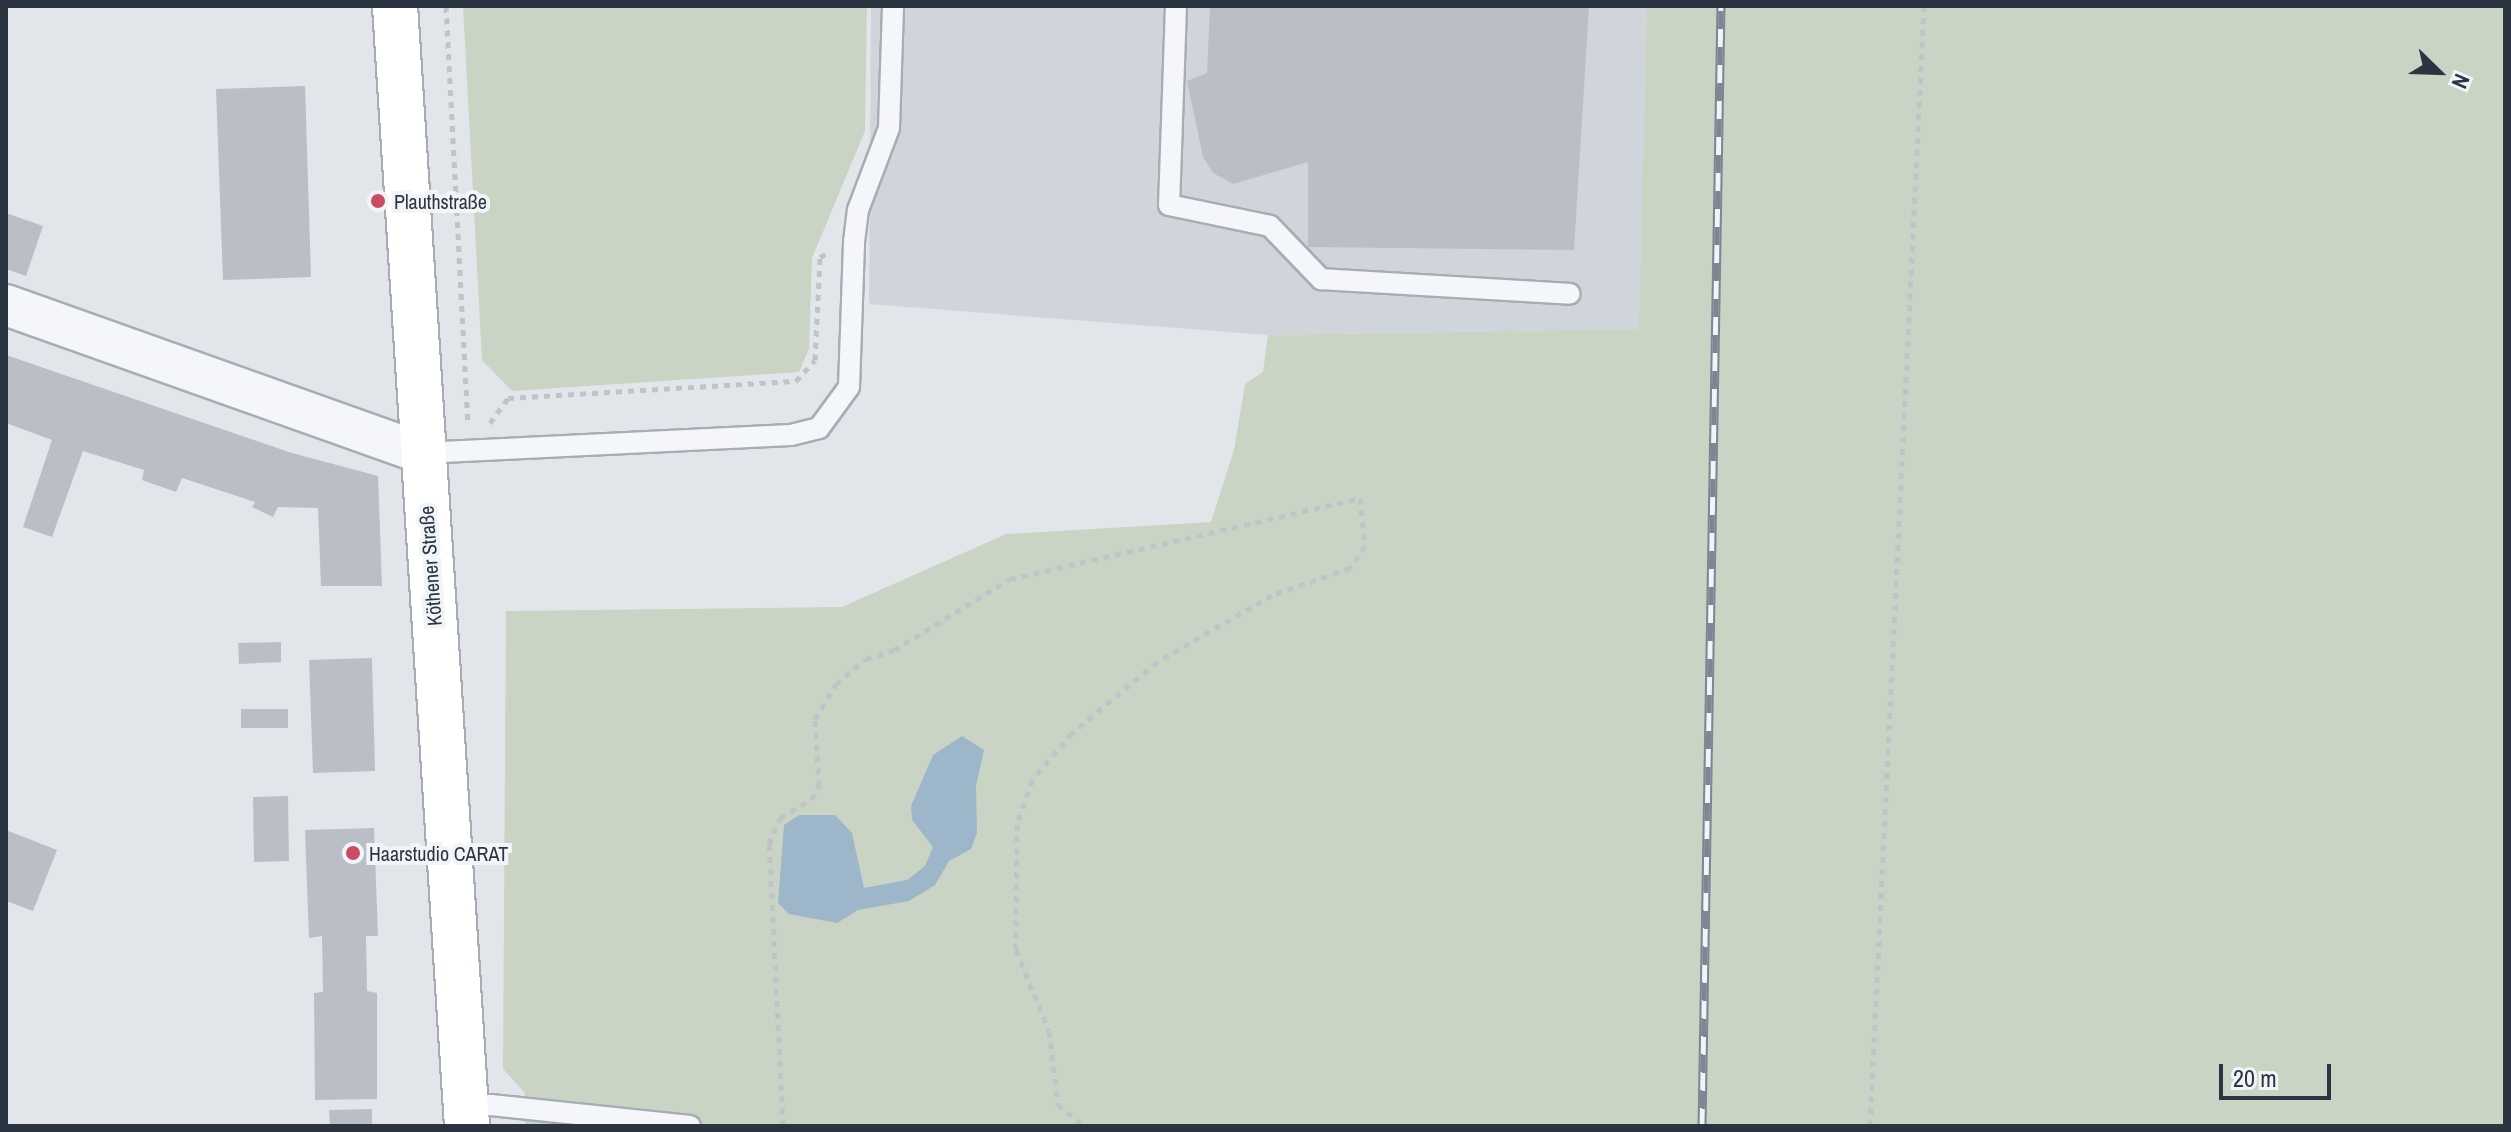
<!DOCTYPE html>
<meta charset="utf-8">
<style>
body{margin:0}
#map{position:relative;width:2511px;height:1132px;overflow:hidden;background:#e2e6ea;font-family:"Archivo Narrow",sans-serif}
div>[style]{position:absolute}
.built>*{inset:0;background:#d0d5dc}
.green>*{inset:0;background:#c9d4c4}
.water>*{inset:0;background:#9eb6c9}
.building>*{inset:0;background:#babfc7}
.path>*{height:5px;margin-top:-2.5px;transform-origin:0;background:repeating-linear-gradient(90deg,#c0c4c9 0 6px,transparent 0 12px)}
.roads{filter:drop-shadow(2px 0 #a7adb4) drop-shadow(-2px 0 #a7adb4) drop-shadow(0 2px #a7adb4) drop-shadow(0 -2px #a7adb4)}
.lane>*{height:20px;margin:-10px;padding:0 10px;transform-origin:10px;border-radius:10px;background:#f5f6f9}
.street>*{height:40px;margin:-20px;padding:0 20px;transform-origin:20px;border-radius:20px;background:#f5f6f9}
.secondary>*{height:44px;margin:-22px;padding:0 22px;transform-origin:22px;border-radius:22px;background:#fff}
.rail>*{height:9px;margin-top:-4.5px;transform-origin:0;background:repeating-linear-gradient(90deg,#f2f5f8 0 18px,#7c8694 0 36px);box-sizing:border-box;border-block:2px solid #7c8694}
.dots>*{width:22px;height:22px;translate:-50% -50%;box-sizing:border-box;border:4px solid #f2f5f8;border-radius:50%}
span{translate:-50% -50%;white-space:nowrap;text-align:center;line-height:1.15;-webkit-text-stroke:8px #f2f5f8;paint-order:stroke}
.poi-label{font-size:20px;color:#2b3542}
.left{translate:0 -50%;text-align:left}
.street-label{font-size:20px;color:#2b3542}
.frame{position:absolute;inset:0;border:8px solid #2b3542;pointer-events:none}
.north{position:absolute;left:2399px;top:32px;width:80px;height:80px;-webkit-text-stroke:6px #f2f5f8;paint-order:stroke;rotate:113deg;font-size:22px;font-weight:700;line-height:32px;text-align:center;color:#2b3542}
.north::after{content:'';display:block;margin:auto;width:28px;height:36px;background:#2b3542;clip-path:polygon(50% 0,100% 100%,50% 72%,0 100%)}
.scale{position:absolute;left:2219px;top:1064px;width:112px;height:36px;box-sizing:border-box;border:4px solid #2b3542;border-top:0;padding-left:10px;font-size:24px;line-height:28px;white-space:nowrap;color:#2b3542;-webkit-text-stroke:6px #f2f5f8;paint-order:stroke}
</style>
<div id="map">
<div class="built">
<div style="clip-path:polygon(871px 6px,1647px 6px,1640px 329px,1268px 335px,869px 304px)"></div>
</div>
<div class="green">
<div style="clip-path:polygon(463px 6px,867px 6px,865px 131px,812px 258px,809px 349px,799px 372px,512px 391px,482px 360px)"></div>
<div style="clip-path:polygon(1647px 6px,2505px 6px,2505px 1126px,525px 1126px,525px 1093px,503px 1069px,506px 611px,842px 607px,1006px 534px,1211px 522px,1234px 450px,1245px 384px,1263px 372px,1268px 335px,1639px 329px)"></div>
</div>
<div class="water">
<div style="clip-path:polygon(962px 736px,984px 750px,976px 786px,977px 833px,971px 849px,949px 861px,935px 885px,909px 901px,858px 910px,837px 923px,789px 914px,778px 903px,784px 825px,799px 815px,835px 815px,852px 833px,864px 888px,907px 880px,925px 866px,933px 847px,912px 820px,911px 806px,933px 755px)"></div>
</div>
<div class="building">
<div style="clip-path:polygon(1210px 6px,1589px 6px,1574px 250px,1308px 247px,1308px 162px,1233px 184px,1213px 173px,1203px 157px,1187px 81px,1207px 73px)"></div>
<div style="clip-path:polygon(305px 86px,311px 277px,223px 280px,216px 89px)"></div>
<div style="clip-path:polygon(6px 213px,43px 226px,26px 276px,6px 269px)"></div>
<div style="clip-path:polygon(6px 355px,292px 453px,378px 476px,382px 586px,321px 586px,318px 508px,278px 507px,273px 517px,252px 507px,255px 502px,182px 478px,176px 492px,142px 480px,144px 470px,83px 451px,52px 537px,23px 527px,52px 440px,6px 423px)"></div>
<div style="clip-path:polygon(281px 642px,281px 662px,239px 664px,238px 643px)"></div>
<div style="clip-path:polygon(372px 658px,375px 771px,313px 773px,309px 660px)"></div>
<div style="clip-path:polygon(241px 709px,288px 709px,288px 728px,241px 728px)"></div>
<div style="clip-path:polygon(288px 796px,289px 861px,254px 862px,253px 797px)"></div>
<div style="clip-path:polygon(374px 828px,378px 936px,366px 936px,367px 991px,377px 993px,377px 1099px,315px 1100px,314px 993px,323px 992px,322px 936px,309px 938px,305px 830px)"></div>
<div style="clip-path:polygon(6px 830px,57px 850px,33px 911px,6px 901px)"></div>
<div style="clip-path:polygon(372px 1109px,372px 1126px,330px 1126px,329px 1110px)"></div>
</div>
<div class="path">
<div style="left:446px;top:6px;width:419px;rotate:87deg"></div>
<div style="left:490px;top:423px;width:31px;rotate:-54deg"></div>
<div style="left:508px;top:398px;width:289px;rotate:-3.4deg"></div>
<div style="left:796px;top:381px;width:28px;rotate:-48deg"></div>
<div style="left:815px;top:360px;width:103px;rotate:-87.2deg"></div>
<div style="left:820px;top:257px;width:7px;rotate:-27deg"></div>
<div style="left:783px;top:1126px;width:282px;rotate:-92.8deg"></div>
<div style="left:769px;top:844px;width:28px;rotate:-67deg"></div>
<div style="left:780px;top:818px;width:37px;rotate:-31deg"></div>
<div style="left:812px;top:799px;width:15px;rotate:-62deg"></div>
<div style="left:819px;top:786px;width:67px;rotate:-93.4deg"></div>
<div style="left:815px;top:719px;width:41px;rotate:-59deg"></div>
<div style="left:836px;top:684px;width:39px;rotate:-40deg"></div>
<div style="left:866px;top:659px;width:29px;rotate:-18deg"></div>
<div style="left:894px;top:650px;width:136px;rotate:-31.5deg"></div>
<div style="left:1010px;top:579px;width:359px;rotate:-13deg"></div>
<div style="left:1360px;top:498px;width:48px;rotate:84.1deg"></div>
<div style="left:1365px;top:546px;width:27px;rotate:124deg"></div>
<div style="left:1350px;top:568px;width:83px;rotate:160.9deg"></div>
<div style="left:1272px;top:595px;width:133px;rotate:149.8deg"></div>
<div style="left:1157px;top:662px;width:111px;rotate:140.1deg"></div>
<div style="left:1072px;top:733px;width:62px;rotate:130.4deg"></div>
<div style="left:1032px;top:780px;width:46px;rotate:108.8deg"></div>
<div style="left:1017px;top:824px;width:126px;rotate:90.5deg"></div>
<div style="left:1016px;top:950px;width:87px;rotate:67.8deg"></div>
<div style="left:1049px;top:1031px;width:74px;rotate:83deg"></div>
<div style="left:1058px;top:1104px;width:33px;rotate:41deg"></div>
<div style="left:1870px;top:1126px;width:1121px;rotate:-87.24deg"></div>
</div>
<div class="roads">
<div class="lane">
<div style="left:1176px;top:6px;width:199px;rotate:92deg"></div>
<div style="left:1169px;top:205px;width:103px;rotate:11.7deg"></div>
<div style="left:1270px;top:226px;width:74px;rotate:46.1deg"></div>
<div style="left:1321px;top:279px;width:249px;rotate:3.4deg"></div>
<div style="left:422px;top:453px;width:369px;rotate:-2.8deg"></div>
<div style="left:791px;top:435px;width:29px;rotate:-14deg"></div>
<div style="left:819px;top:428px;width:51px;rotate:-53.8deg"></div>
<div style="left:849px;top:387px;width:145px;rotate:-88deg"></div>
<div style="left:854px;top:242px;width:32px;rotate:-83deg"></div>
<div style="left:858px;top:210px;width:88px;rotate:-69.3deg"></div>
<div style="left:889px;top:128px;width:122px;rotate:-88.1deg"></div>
<div style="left:466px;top:1108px;width:25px;rotate:-7deg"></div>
<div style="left:491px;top:1105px;width:200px;rotate:6deg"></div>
</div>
<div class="street">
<div style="left:6px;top:305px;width:442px;rotate:19.6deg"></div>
</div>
<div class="secondary">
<div style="left:395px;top:6px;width:1122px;rotate:86.32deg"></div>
</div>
</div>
<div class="rail">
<div style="left:1702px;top:1126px;width:1120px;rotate:-89.03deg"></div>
</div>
<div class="dots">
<div style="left:378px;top:201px;background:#cb4b67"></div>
<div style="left:353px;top:853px;background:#cb4b67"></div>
</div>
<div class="poi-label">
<span class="left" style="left:394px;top:201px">Plauthstraße</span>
<span class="left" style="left:369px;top:853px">Haarstudio CARAT</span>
</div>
<div class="street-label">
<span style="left:430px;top:566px;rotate:-94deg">Köthener Straße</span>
</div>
<div class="frame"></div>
<div class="north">N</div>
<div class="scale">20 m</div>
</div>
